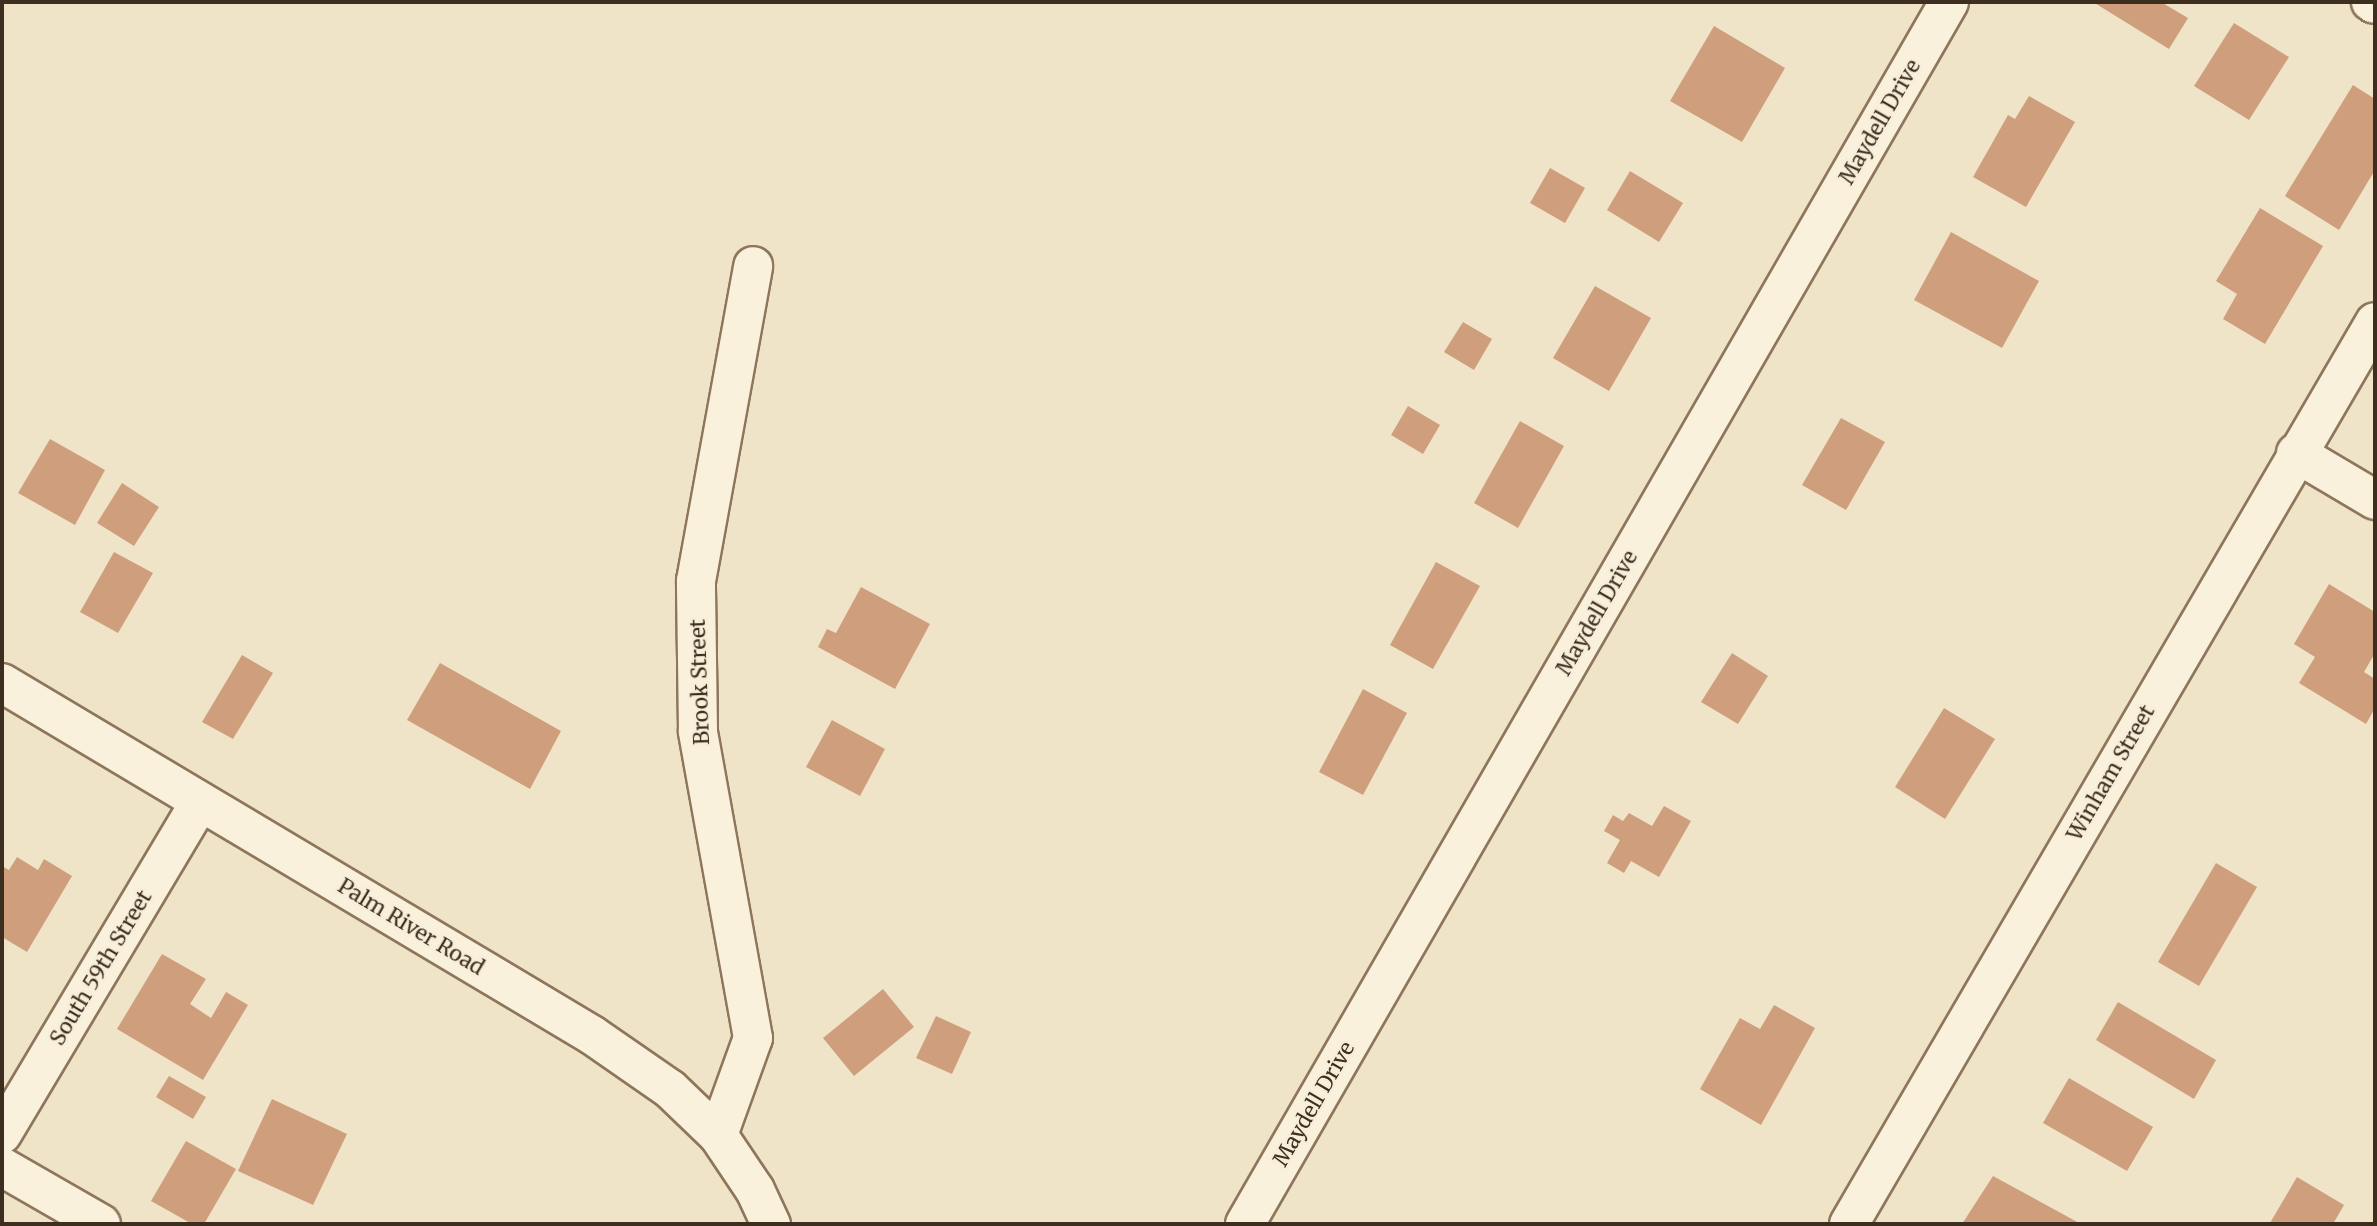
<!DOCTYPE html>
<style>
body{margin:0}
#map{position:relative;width:2377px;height:1226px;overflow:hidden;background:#f0e4c8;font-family:Merriweather,serif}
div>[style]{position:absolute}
.building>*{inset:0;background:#cf9f7d}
.roads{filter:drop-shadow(2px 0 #8d765c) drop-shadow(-2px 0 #8d765c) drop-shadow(0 2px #8d765c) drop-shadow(0 -2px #8d765c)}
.minor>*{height:38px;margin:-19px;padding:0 19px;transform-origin:19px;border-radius:19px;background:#faf1dc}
span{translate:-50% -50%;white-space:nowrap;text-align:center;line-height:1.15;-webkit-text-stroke:5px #f7eed8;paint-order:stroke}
.street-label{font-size:21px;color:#3d2e20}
.frame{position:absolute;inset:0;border:4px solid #3d2e20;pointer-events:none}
</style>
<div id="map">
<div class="building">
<div style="clip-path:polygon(2093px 2px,2161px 2px,2188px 18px,2169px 49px)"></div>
<div style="clip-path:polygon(2234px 23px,2289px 57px,2249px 120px,2194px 86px)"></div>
<div style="clip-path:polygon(1714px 26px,1785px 68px,1742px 142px,1670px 101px)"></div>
<div style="clip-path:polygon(2353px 85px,2375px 99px,2375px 170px,2339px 230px,2285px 196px)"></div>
<div style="clip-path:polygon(2029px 96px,2075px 122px,2026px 207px,1973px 177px,2008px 115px,2015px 119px)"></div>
<div style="clip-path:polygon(1550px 168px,1585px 188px,1565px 223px,1530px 203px)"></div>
<div style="clip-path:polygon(1630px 171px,1683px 203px,1659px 242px,1607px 210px)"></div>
<div style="clip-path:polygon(2260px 208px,2323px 246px,2265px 344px,2223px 319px,2237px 294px,2216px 281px)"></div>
<div style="clip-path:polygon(1951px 232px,2039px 281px,2002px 348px,1914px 300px)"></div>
<div style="clip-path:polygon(1595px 286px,1651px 318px,1609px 391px,1553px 358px)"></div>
<div style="clip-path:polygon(1463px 322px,1492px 339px,1474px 370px,1444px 352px)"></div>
<div style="clip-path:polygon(1408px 406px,1440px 425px,1423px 454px,1391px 435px)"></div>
<div style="clip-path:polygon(1841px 418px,1885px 442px,1846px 510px,1802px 485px)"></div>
<div style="clip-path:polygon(1520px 421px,1564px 446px,1518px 528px,1474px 503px)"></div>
<div style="clip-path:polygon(50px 439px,105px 470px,75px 525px,18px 493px)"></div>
<div style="clip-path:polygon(122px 483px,159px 507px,134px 546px,97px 523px)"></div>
<div style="clip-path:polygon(114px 552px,153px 573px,118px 633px,80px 612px)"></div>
<div style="clip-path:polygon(1436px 562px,1480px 586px,1433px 669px,1390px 645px)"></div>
<div style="clip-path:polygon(2329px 584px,2375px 612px,2375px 653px,2364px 672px,2375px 679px,2375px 708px,2366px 724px,2299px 683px,2315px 657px,2294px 644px)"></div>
<div style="clip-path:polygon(861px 587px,930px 624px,895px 689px,818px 647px,827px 629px,836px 633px)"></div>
<div style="clip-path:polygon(1732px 653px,1768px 676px,1738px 724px,1701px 702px)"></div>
<div style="clip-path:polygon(242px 655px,273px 673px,233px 739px,202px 722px)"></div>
<div style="clip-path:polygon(440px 663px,561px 731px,530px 789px,407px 720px)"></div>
<div style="clip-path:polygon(1363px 689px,1407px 713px,1363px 795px,1319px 772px)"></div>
<div style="clip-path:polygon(1944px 708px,1995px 739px,1945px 819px,1895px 787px)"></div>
<div style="clip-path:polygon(832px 720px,885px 749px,860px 796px,806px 767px)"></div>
<div style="clip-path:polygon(1664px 806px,1691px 821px,1659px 877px,1631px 861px,1624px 873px,1607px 863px,1620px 840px,1604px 831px,1613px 815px,1623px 821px,1629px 813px,1652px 826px)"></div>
<div style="clip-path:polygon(17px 857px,38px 870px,44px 859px,72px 876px,27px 952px,2px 937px,2px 866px,9px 870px)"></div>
<div style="clip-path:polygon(2216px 863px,2257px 887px,2199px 986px,2158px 962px)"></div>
<div style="clip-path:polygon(162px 954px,206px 979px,190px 1004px,211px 1018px,226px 992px,248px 1005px,203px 1080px,117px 1029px)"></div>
<div style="clip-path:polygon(883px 989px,914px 1027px,854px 1076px,823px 1038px)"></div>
<div style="clip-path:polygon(2118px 1002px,2216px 1060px,2194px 1099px,2096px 1040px)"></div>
<div style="clip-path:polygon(1774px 1005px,1815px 1028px,1761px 1125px,1700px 1089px,1740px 1018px,1760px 1029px)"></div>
<div style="clip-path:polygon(936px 1016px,971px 1032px,952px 1074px,916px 1058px)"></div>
<div style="clip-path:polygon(169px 1076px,206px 1097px,193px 1119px,156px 1097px)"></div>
<div style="clip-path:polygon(2069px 1078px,2153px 1127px,2127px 1171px,2043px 1123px)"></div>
<div style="clip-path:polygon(272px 1099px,347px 1134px,313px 1205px,238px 1171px)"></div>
<div style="clip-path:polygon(186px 1141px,236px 1169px,204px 1224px,192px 1224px,151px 1201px)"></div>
<div style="clip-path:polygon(1993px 1176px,2081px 1224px,1962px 1224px)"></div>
<div style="clip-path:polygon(2297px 1177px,2344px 1205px,2333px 1224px,2270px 1223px)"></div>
</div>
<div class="roads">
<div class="minor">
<div style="left:2371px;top:2px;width:4px;rotate:27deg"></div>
<div style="left:2296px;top:453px;width:92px;rotate:30.7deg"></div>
<div style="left:2px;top:683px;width:687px;rotate:30.82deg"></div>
<div style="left:592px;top:1035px;width:95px;rotate:34.7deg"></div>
<div style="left:670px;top:1089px;width:66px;rotate:43.8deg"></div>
<div style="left:718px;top:1135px;width:66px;rotate:56.1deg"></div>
<div style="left:755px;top:1190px;width:38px;rotate:65deg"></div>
<div style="left:2px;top:1134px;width:387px;rotate:-59.2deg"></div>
<div style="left:718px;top:1135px;width:103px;rotate:-70.2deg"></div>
<div style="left:753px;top:1038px;width:312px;rotate:-100.2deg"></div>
<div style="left:698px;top:731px;width:150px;rotate:-90.8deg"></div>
<div style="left:696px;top:581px;width:320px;rotate:-79.7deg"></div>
<div style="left:2px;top:1167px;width:114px;rotate:29.9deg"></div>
<div style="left:1245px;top:1224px;width:1410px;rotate:-60.05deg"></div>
<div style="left:1849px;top:1224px;width:1044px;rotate:-59.75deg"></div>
</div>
</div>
<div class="street-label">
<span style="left:1880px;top:122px;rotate:-60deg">Maydell Drive</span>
<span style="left:1597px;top:613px;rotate:-60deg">Maydell Drive</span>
<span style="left:700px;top:682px;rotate:-92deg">Brook Street</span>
<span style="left:2111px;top:773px;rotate:-60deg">Winham Street</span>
<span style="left:411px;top:927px;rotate:31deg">Palm River Road</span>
<span style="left:101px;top:968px;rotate:-59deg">South 59th Street</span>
<span style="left:1314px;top:1104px;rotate:-60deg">Maydell Drive</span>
</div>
<div class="frame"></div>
</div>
